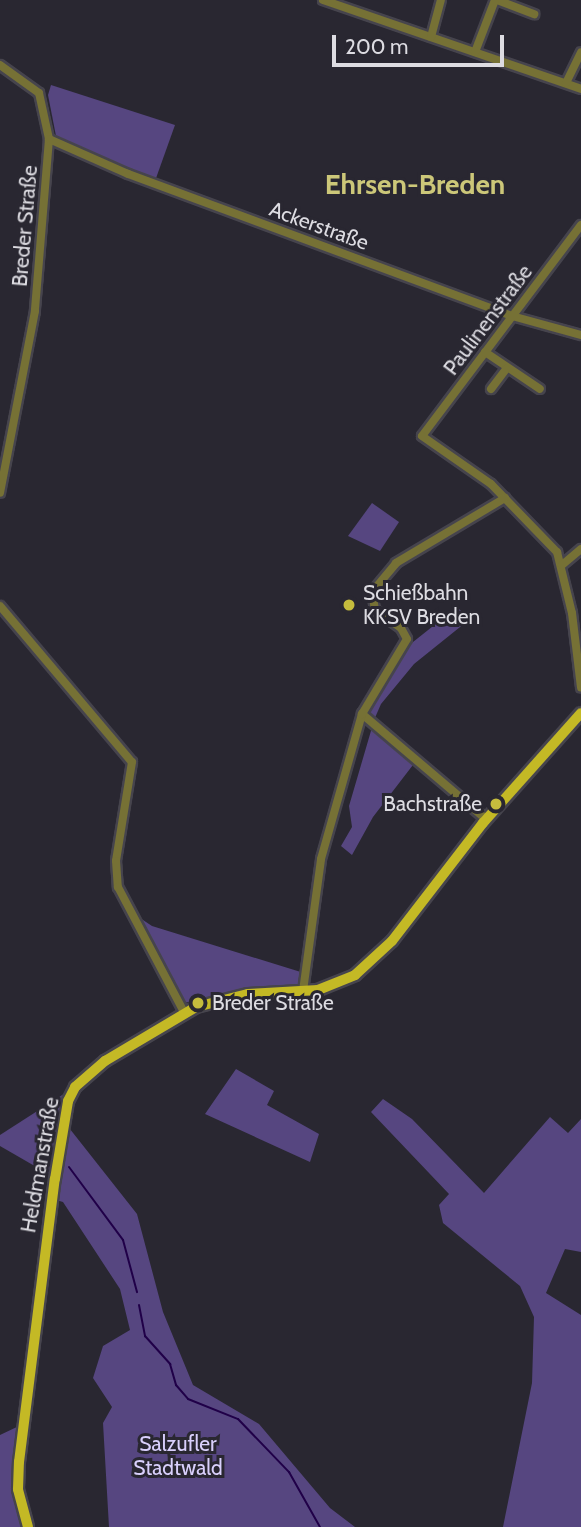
<!DOCTYPE html>
<meta charset="utf-8">
<style>
body{margin:0}
#map{position:relative;width:581px;height:1527px;overflow:hidden;background:#292731;font-family:Cabin,sans-serif}
div>[style]{position:absolute}
.green>*{inset:0;background:#564680}
.stream>*{height:2px;margin:-1px;padding:0 1px;transform-origin:1px;border-radius:1px;background:#200048}
.roads{filter:drop-shadow(2px 0 #46444d) drop-shadow(-2px 0 #46444d) drop-shadow(0 2px #46444d) drop-shadow(0 -2px #46444d)}
.minor>*{height:8px;margin:-4px;padding:0 4px;transform-origin:4px;border-radius:4px;background:#767135}
.major>*{height:10px;margin:-5px;padding:0 5px;transform-origin:5px;border-radius:5px;background:#c4b925}
.dots>*{width:19px;height:19px;translate:-50% -50%;box-sizing:border-box;border:4px solid #292731;border-radius:50%}
span{translate:-50% -50%;white-space:nowrap;text-align:center;line-height:1.15;-webkit-text-stroke:6px #292731;paint-order:stroke}
.street-label{font-size:21px;color:#dddce2}
.poi-label{font-size:21px;color:#dddce2}
.left{translate:0 -50%;text-align:left}
.right{translate:-100% -50%;text-align:right}
.park-label{font-size:21px;color:#d9d0fc}
.district-label{font-size:28px;color:#ccc779;font-weight:700}
.scale{position:absolute;left:332px;top:35px;width:172px;height:32px;box-sizing:border-box;border:4px solid #dddce2;border-top:0;padding-left:9px;font-size:21px;line-height:24px;white-space:nowrap;color:#dddce2;-webkit-text-stroke:5px #292731;paint-order:stroke}
</style>
<div id="map">
<div class="green">
<div style="clip-path:polygon(51px 85px,175px 125px,155px 181px,56px 136px,48px 95px)"></div>
<div style="clip-path:polygon(372px 503px,399px 522px,380px 551px,348px 536px)"></div>
<div style="clip-path:polygon(457px 607px,470px 619px,414px 664px,381px 704px,374px 720px,365px 712px,376px 690px,408px 646px)"></div>
<div style="clip-path:polygon(373px 724px,416px 761px,373px 817px,352px 855px,341px 846px,352px 827px,349px 806px)"></div>
<div style="clip-path:polygon(134px 914px,152px 926px,304px 973px,302px 986px,182px 1003px)"></div>
<div style="clip-path:polygon(236px 1069px,274px 1091px,267px 1105px,319px 1134px,310px 1162px,205px 1114px)"></div>
<div style="clip-path:polygon(70px 1090px,52px 1176px,0 1146px,0 1135px)"></div>
<div style="clip-path:polygon(383px 1099px,412px 1119px,484px 1193px,550px 1117px,568px 1133px,581px 1119px,581px 1252px,565px 1249px,546px 1293px,581px 1315px,581px 1527px,503px 1527px,532px 1383px,534px 1317px,520px 1286px,443px 1223px,439px 1205px,449px 1194px,371px 1112px)"></div>
<div style="clip-path:polygon(66px 1124px,137px 1214px,163px 1312px,193px 1385px,259px 1424px,330px 1508px,355px 1527px,109px 1527px,103px 1423px,112px 1407px,93px 1378px,103px 1346px,130px 1330px,120px 1289px,63px 1202px,56px 1200px)"></div>
<div style="clip-path:polygon(21px 1425px,17px 1463px,27px 1527px,0 1527px,0 1435px)"></div>
</div>
<div class="stream">
<div style="left:492px;top:821px;width:40px;rotate:-49deg"></div>
<div style="left:69px;top:1167px;width:91px;rotate:53.5deg"></div>
<div style="left:123px;top:1240px;width:54px;rotate:74.9deg"></div>
<div style="left:139px;top:1305px;width:32px;rotate:79deg"></div>
<div style="left:145px;top:1336px;width:38px;rotate:48deg"></div>
<div style="left:170px;top:1364px;width:22px;rotate:74deg"></div>
<div style="left:176px;top:1385px;width:18px;rotate:49deg"></div>
<div style="left:188px;top:1399px;width:54px;rotate:21.8deg"></div>
<div style="left:238px;top:1419px;width:74px;rotate:46.1deg"></div>
<div style="left:289px;top:1472px;width:63px;rotate:60.6deg"></div>
</div>
<div class="roads">
<div class="minor">
<div style="left:323px;top:0;width:273px;rotate:19deg"></div>
<div style="left:497px;top:0;width:40px;rotate:21deg"></div>
<div style="left:431px;top:37px;width:38px;rotate:-75deg"></div>
<div style="left:475px;top:52px;width:56px;rotate:-69deg"></div>
<div style="left:0;top:65px;width:48px;rotate:35.7deg"></div>
<div style="left:39px;top:93px;width:47px;rotate:77.7deg"></div>
<div style="left:49px;top:139px;width:173px;rotate:94.7deg"></div>
<div style="left:35px;top:311px;width:185px;rotate:100.9deg"></div>
<div style="left:566px;top:83px;width:34px;rotate:-64deg"></div>
<div style="left:49px;top:139px;width:86px;rotate:23.9deg"></div>
<div style="left:128px;top:174px;width:409px;rotate:20.3deg"></div>
<div style="left:512px;top:316px;width:72px;rotate:15.4deg"></div>
<div style="left:581px;top:225px;width:264px;rotate:127deg"></div>
<div style="left:422px;top:436px;width:84px;rotate:34.8deg"></div>
<div style="left:491px;top:484px;width:95px;rotate:45.9deg"></div>
<div style="left:557px;top:552px;width:63px;rotate:76.2deg"></div>
<div style="left:572px;top:613px;width:75px;rotate:83.1deg"></div>
<div style="left:485px;top:352px;width:66px;rotate:33.9deg"></div>
<div style="left:491px;top:389px;width:25px;rotate:-53deg"></div>
<div style="left:562px;top:565px;width:25px;rotate:-40deg"></div>
<div style="left:0;top:606px;width:204px;rotate:49.8deg"></div>
<div style="left:132px;top:762px;width:100px;rotate:99.2deg"></div>
<div style="left:116px;top:861px;width:26px;rotate:86deg"></div>
<div style="left:118px;top:887px;width:141px;rotate:62.2deg"></div>
<div style="left:362px;top:714px;width:162px;rotate:40.3deg"></div>
<div style="left:303px;top:991px;width:133px;rotate:-82.2deg"></div>
<div style="left:321px;top:859px;width:151px;rotate:-74.2deg"></div>
<div style="left:362px;top:714px;width:87px;rotate:-59deg"></div>
<div style="left:407px;top:639px;width:13px;rotate:-119deg"></div>
<div style="left:401px;top:628px;width:32px;rotate:-145deg"></div>
<div style="left:375px;top:610px;width:18px;rotate:-99deg"></div>
<div style="left:372px;top:592px;width:38px;rotate:-50deg"></div>
<div style="left:396px;top:563px;width:127px;rotate:-30.8deg"></div>
</div>
<div class="major">
<div style="left:28px;top:1527px;width:39px;rotate:-105deg"></div>
<div style="left:18px;top:1489px;width:27px;rotate:-88deg"></div>
<div style="left:19px;top:1462px;width:285px;rotate:-82.8deg"></div>
<div style="left:55px;top:1179px;width:79px;rotate:-80.5deg"></div>
<div style="left:68px;top:1101px;width:16px;rotate:-63deg"></div>
<div style="left:75px;top:1087px;width:40px;rotate:-41deg"></div>
<div style="left:105px;top:1061px;width:106px;rotate:-30.7deg"></div>
<div style="left:196px;top:1007px;width:54px;rotate:-14deg"></div>
<div style="left:248px;top:994px;width:70px;rotate:-3.3deg"></div>
<div style="left:318px;top:990px;width:40px;rotate:-22deg"></div>
<div style="left:355px;top:975px;width:50px;rotate:-42.6deg"></div>
<div style="left:392px;top:941px;width:149px;rotate:-52.4deg"></div>
<div style="left:483px;top:823px;width:147px;rotate:-48.3deg"></div>
</div>
</div>
<div class="dots">
<div style="left:349px;top:605px;background:#c5bc3d"></div>
<div style="left:496px;top:804px;background:#c5bc3d"></div>
<div style="left:198px;top:1003px;background:#c5bc3d"></div>
</div>
<div class="street-label">
<span style="left:25px;top:226px;rotate:-85deg">Breder Straße</span>
<span style="left:319px;top:226px;rotate:20deg">Ackerstraße</span>
<span style="left:488px;top:320px;rotate:-53deg">Paulinenstraße</span>
<span style="left:40px;top:1165px;rotate:-80deg">Heldmanstraße</span>
</div>
<div class="poi-label">
<span class="left" style="left:363px;top:605px">Schießbahn<br>KKSV Breden</span>
<span class="right" style="left:482px;top:804px">Bachstraße</span>
<span class="left" style="left:212px;top:1003px">Breder Straße</span>
</div>
<div class="park-label">
<span style="left:178px;top:1456px">Salzufler<br>Stadtwald</span>
</div>
<div class="district-label">
<span style="left:415px;top:184px">Ehrsen-Breden</span>
</div>
<div class="scale">200 m</div>
</div>
